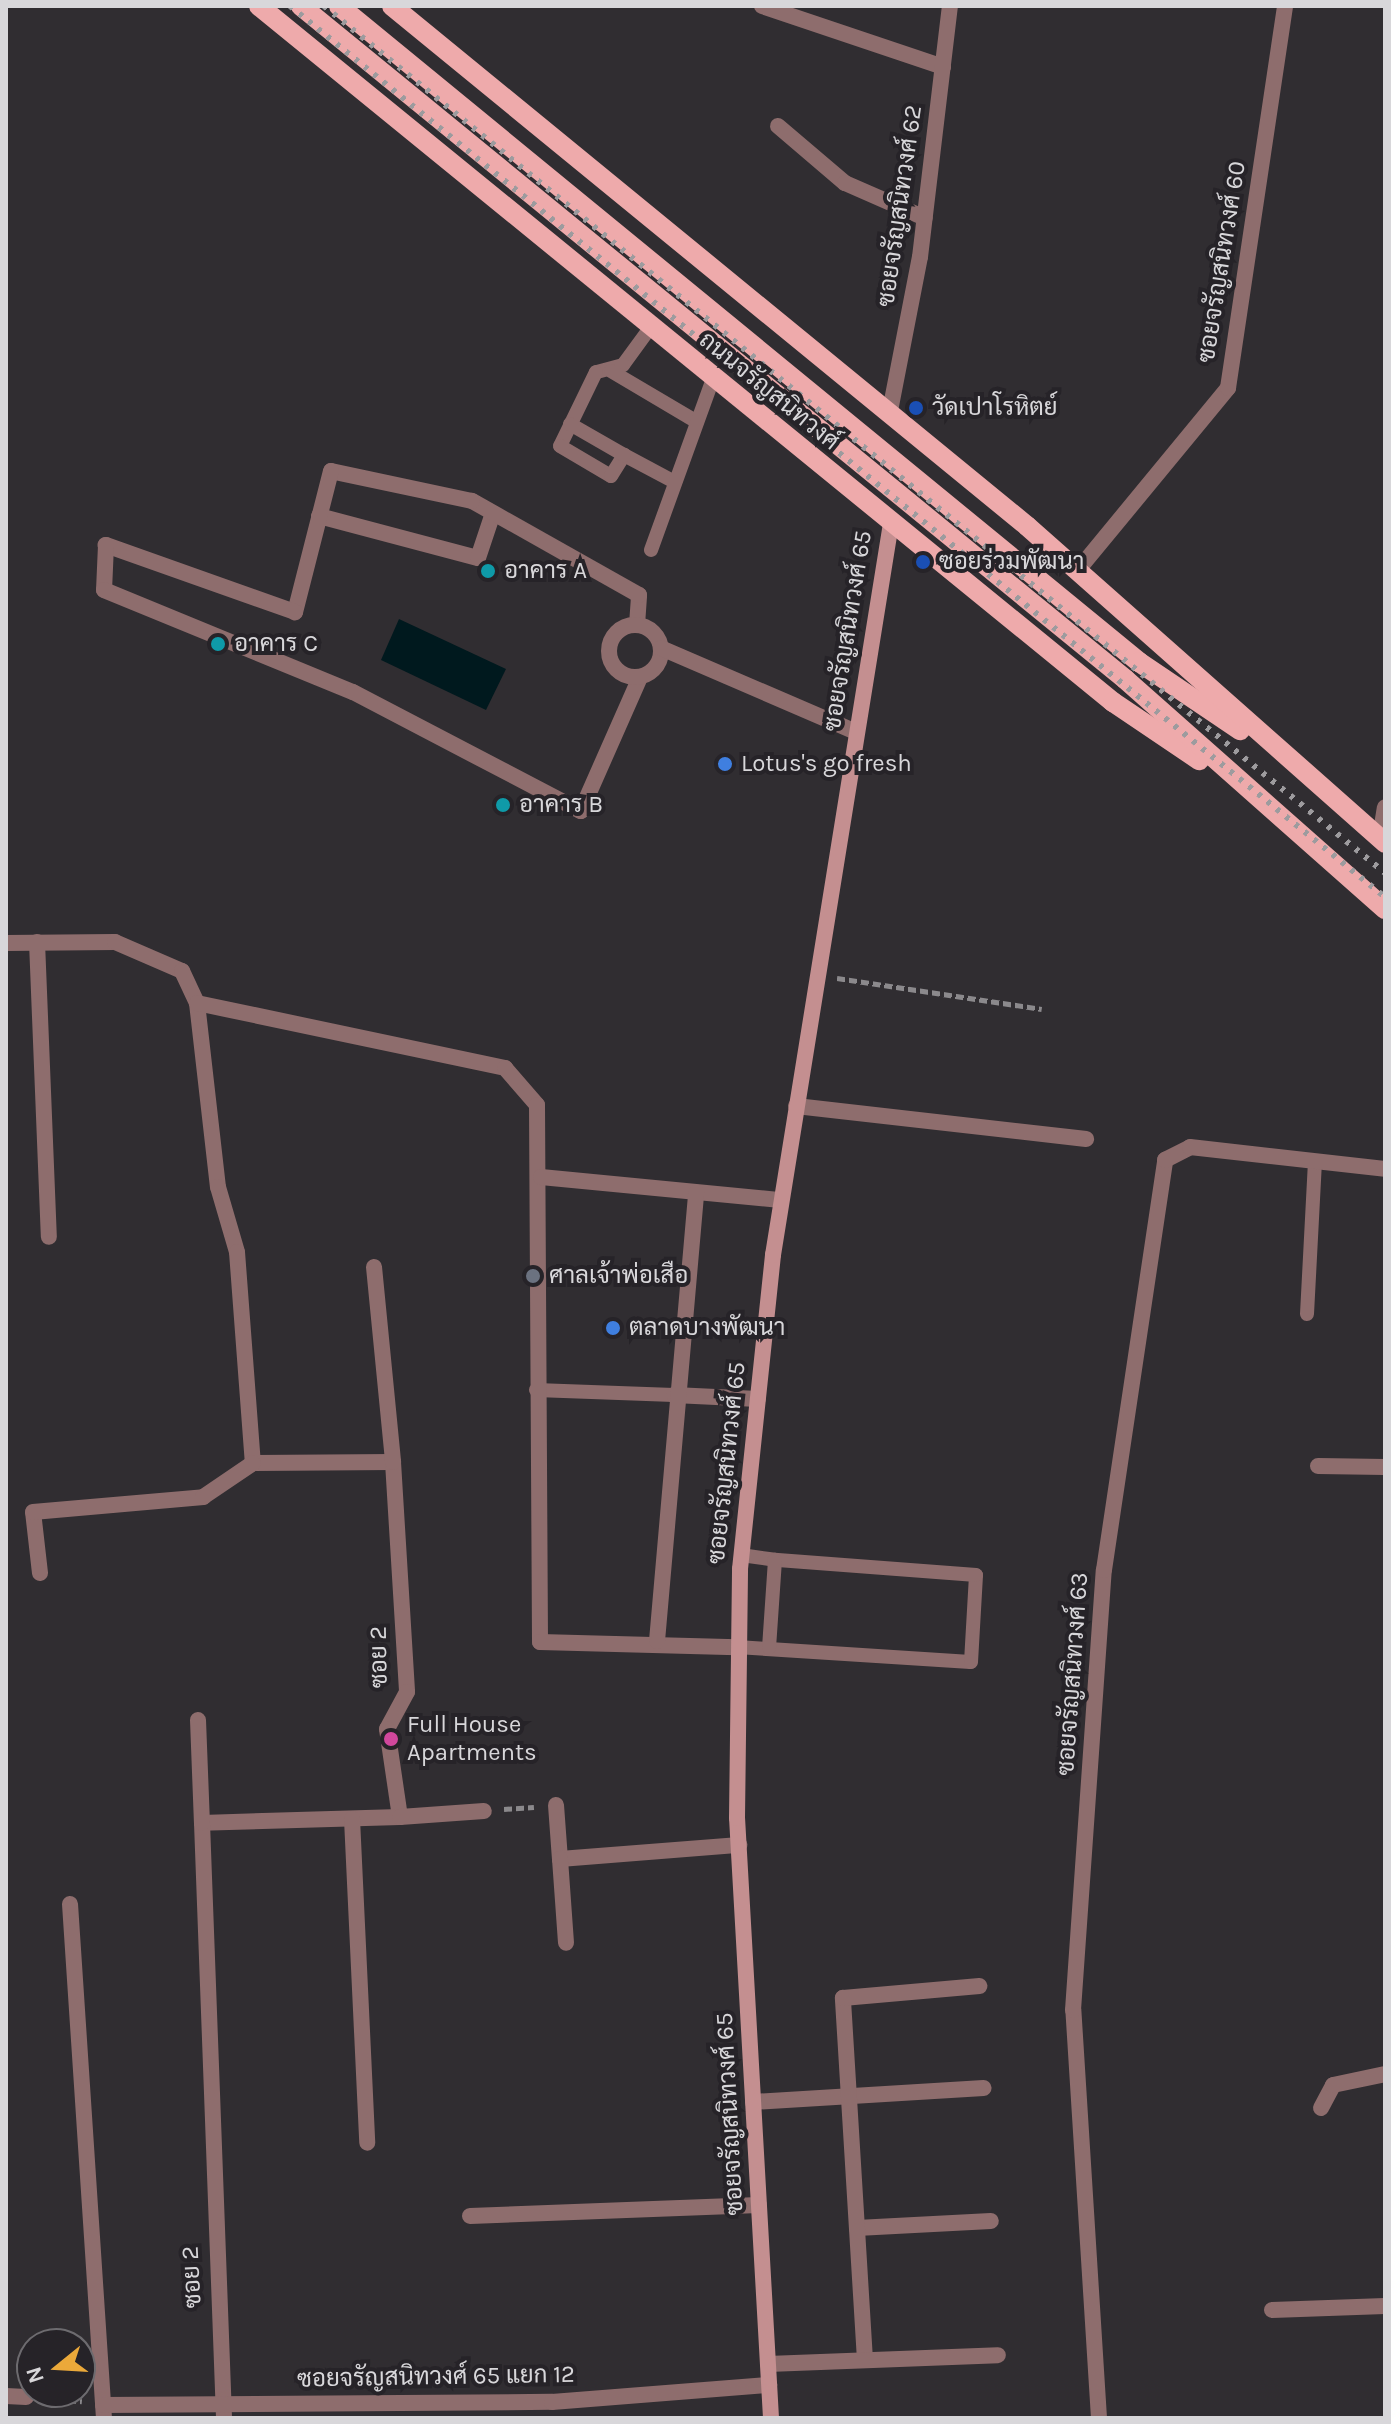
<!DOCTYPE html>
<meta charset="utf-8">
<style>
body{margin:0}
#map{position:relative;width:1391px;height:2424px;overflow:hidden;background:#302d31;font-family:Karla,Sarabun,sans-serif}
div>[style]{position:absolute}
.water>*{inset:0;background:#00191e}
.path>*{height:5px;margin-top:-2.5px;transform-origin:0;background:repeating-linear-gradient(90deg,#8b898c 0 8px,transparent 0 12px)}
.lane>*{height:14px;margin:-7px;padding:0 7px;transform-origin:7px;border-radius:7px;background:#8e6d6d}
.street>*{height:16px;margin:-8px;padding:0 8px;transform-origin:8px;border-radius:8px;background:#8e6d6d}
.street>.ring{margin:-8px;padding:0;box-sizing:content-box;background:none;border:16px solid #8e6d6d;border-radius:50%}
.secondary>*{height:16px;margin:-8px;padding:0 8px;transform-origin:8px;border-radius:8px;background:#c48f90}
.primary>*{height:20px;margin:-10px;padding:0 10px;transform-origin:10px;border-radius:10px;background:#eeaaab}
.rail>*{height:6px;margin-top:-3px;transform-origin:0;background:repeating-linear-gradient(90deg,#9d9b9e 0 4px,transparent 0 12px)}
.dots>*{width:22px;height:22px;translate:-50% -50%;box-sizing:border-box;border:4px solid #262328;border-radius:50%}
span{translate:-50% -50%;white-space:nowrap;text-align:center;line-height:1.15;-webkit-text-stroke:8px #262328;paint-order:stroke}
.street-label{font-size:24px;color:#d8d7da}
.poi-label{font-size:24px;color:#d8d7da}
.left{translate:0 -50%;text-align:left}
.frame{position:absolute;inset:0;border:8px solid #d8d7da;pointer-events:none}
.north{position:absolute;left:16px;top:2328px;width:80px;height:80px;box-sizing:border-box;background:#262328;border:2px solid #6d6b6f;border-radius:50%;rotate:252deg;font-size:22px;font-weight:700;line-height:32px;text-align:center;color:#d8d7da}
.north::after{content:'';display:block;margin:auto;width:28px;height:36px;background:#eba93a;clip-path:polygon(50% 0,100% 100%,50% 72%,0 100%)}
</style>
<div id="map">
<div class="water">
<div style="clip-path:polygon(399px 619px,506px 669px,486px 710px,381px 660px)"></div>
</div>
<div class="path">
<div style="left:837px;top:978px;width:207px;rotate:8.6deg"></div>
<div style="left:504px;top:1809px;width:30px;rotate:-4deg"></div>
<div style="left:44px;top:2398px;width:38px;rotate:5deg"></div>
</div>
<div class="lane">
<div style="left:650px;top:328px;width:46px;rotate:126.1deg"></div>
<div style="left:623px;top:365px;width:28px;rotate:165deg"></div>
<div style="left:596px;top:372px;width:82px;rotate:115.9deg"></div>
<div style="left:560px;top:446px;width:59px;rotate:30.5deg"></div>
<div style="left:611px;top:476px;width:25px;rotate:-58deg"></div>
<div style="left:624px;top:455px;width:55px;rotate:28deg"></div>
<div style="left:611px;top:371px;width:96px;rotate:30.6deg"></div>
<div style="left:570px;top:424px;width:62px;rotate:29.9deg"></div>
<div style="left:651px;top:550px;width:182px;rotate:-70.1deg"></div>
<div style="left:1307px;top:1314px;width:153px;rotate:-87deg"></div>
<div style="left:536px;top:1390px;width:138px;rotate:2.1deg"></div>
<div style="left:741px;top:1555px;width:34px;rotate:8deg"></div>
<div style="left:737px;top:1647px;width:234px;rotate:3.7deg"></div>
<div style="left:971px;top:1662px;width:87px;rotate:-86.7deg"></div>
<div style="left:976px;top:1575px;width:202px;rotate:-175.7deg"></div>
<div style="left:775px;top:1560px;width:88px;rotate:93.9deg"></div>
</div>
<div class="street">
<div style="left:762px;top:6px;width:191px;rotate:18.6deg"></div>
<div style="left:778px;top:126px;width:88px;rotate:40.4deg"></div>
<div style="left:845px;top:183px;width:87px;rotate:23.6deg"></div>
<div style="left:890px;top:411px;width:157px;rotate:-79deg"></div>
<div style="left:920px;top:257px;width:253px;rotate:-83.2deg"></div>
<div style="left:319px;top:516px;width:164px;rotate:14.8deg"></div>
<div style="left:478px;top:558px;width:47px;rotate:-71.6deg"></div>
<div style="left:1078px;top:570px;width:236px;rotate:-50.5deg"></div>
<div style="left:1228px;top:388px;width:386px;rotate:-81.5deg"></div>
<div style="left:637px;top:625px;width:30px;rotate:-86deg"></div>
<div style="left:639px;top:595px;width:192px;rotate:-150.6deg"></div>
<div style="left:472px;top:501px;width:144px;rotate:-168deg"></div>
<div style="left:331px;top:471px;width:146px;rotate:104.3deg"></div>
<div style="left:295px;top:612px;width:201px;rotate:-160.5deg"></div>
<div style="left:106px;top:545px;width:45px;rotate:92.5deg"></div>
<div style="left:104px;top:590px;width:269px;rotate:22.3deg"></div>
<div style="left:353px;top:692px;width:257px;rotate:27.6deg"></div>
<div style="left:581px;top:811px;width:146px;rotate:-66.2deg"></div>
<div class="ring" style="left:609px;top:625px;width:36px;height:36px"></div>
<div style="left:661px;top:648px;width:212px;rotate:23.3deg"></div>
<div style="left:1380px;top:838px;width:31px;rotate:-81deg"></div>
<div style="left:37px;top:942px;width:295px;rotate:87.7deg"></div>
<div style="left:6px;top:943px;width:109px;rotate:-0.5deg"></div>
<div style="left:115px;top:942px;width:73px;rotate:23.4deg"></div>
<div style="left:182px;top:971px;width:35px;rotate:65deg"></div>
<div style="left:197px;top:1003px;width:185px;rotate:83.5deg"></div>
<div style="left:218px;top:1187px;width:68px;rotate:73.7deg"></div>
<div style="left:237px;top:1252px;width:212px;rotate:85.7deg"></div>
<div style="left:253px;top:1463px;width:140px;rotate:-0.4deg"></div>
<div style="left:393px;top:1462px;width:230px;rotate:86.5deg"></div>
<div style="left:407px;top:1692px;width:42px;rotate:118.4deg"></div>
<div style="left:387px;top:1729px;width:89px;rotate:81.6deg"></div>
<div style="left:400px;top:1817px;width:198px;rotate:178.3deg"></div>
<div style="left:202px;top:1823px;width:595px;rotate:87.88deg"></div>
<div style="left:197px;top:1003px;width:315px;rotate:11.9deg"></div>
<div style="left:505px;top:1068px;width:49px;rotate:49.1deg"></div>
<div style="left:537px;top:1105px;width:537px;rotate:89.68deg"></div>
<div style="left:540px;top:1642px;width:197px;rotate:1.5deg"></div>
<div style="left:796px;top:1106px;width:292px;rotate:6.5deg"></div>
<div style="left:541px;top:1177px;width:241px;rotate:5.5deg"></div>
<div style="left:374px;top:1267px;width:196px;rotate:84.4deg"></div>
<div style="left:674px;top:1395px;width:84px;rotate:2.7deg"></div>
<div style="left:1318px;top:1466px;width:67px;rotate:0.9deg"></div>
<div style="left:40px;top:1573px;width:61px;rotate:-96.5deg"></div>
<div style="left:33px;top:1512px;width:171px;rotate:-5deg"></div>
<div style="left:203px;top:1497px;width:60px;rotate:-34.2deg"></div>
<div style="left:657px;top:1641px;width:450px;rotate:-85deg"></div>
<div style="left:198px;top:1720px;width:103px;rotate:87.8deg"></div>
<div style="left:556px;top:1805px;width:54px;rotate:85.8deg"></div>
<div style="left:560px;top:1859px;width:180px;rotate:-4.5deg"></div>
<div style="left:400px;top:1817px;width:84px;rotate:-4.1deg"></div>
<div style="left:352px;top:1819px;width:324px;rotate:87.3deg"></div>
<div style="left:560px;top:1859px;width:84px;rotate:85.9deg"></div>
<div style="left:70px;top:1904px;width:515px;rotate:86.22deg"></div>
<div style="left:753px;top:2102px;width:231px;rotate:-3.5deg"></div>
<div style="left:1321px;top:2108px;width:26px;rotate:-62deg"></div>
<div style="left:1333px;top:2085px;width:53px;rotate:-11.9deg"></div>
<div style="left:470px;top:2216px;width:289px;rotate:-2.2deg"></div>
<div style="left:857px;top:2228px;width:134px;rotate:-3deg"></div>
<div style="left:1272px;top:2310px;width:113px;rotate:-2deg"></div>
<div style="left:865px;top:2360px;width:363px;rotate:-93.5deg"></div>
<div style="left:843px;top:1998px;width:137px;rotate:-5deg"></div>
<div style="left:768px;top:2364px;width:230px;rotate:-2.2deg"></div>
<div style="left:6px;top:2396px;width:20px;rotate:3deg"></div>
<div style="left:103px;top:2405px;width:449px;rotate:-0.4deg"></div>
<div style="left:552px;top:2402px;width:218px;rotate:-4.5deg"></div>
<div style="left:1099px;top:2418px;width:409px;rotate:-93.6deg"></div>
<div style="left:1073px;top:2010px;width:441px;rotate:-86deg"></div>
<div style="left:1104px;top:1570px;width:415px;rotate:-81.5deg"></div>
<div style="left:1165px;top:1160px;width:28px;rotate:-27deg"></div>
<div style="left:1190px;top:1147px;width:196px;rotate:6.4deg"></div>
</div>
<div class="secondary">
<div style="left:771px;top:2418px;width:601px;rotate:-93.24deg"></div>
<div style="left:737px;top:1818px;width:249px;rotate:-89.3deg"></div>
<div style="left:740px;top:1569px;width:316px;rotate:-84deg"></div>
<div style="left:773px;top:1255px;width:741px;rotate:-80.84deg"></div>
</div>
<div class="primary">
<div style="left:259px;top:6px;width:1102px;rotate:39.18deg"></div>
<div style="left:1113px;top:702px;width:104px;rotate:34deg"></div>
<div style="left:301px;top:6px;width:1064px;rotate:39.24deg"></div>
<div style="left:1125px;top:679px;width:347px;rotate:41.5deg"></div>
<div style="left:339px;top:6px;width:1035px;rotate:39.35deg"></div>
<div style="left:1139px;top:662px;width:122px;rotate:34deg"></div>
<div style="left:392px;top:6px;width:821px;rotate:39.31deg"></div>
<div style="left:1027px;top:526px;width:478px;rotate:41.5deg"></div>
</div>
<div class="rail">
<div style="left:290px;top:6px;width:1412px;rotate:39.14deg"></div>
<div style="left:324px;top:6px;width:1370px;rotate:39.25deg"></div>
</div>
<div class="dots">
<div style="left:916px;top:408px;background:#1a4fb4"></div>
<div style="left:923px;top:562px;background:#1a4fb4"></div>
<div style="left:488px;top:571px;background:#0f9aa8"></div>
<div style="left:218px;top:644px;background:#0f9aa8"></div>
<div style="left:725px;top:764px;background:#3f7fe0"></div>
<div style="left:503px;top:805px;background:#0f9aa8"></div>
<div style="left:533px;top:1276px;background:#6b7280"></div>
<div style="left:613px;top:1328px;background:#3f7fe0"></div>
<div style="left:391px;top:1739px;background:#d1479c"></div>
</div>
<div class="street-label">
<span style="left:900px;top:206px;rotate:-82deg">ซอยจรัญสนิทวงศ์ 62</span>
<span style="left:1222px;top:262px;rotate:-81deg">ซอยจรัญสนิทวงศ์ 60</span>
<span style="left:769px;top:391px;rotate:39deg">ถนนจรัญสนิทวงศ์</span>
<span style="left:848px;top:631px;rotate:-81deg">ซอยจรัญสนิทวงศ์ 65</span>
<span style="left:727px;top:1463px;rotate:-84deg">ซอยจรัญสนิทวงศ์ 65</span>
<span style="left:379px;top:1657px;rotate:-91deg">ซอย 2</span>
<span style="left:1073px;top:1674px;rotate:-86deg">ซอยจรัญสนิทวงศ์ 63</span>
<span style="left:730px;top:2114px;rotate:-93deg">ซอยจรัญสนิทวงศ์ 65</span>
<span style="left:192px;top:2277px;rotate:-93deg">ซอย 2</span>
<span style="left:436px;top:2377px;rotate:-1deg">ซอยจรัญสนิทวงศ์ 65 แยก 12</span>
</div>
<div class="poi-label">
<span class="left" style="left:932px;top:408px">วัดเปาโรหิตย์</span>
<span class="left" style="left:939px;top:562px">ซอยร่วมพัฒนา</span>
<span class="left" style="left:504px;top:571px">อาคาร A</span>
<span class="left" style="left:234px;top:644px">อาคาร C</span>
<span class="left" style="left:741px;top:764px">Lotus's go fresh</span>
<span class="left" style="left:519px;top:805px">อาคาร B</span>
<span class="left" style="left:549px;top:1276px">ศาลเจ้าพ่อเสือ</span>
<span class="left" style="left:629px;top:1328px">ตลาดบางพัฒนา</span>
<span class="left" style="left:407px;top:1739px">Full House<br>Apartments</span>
</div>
<div class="frame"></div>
<div class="north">N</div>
</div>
